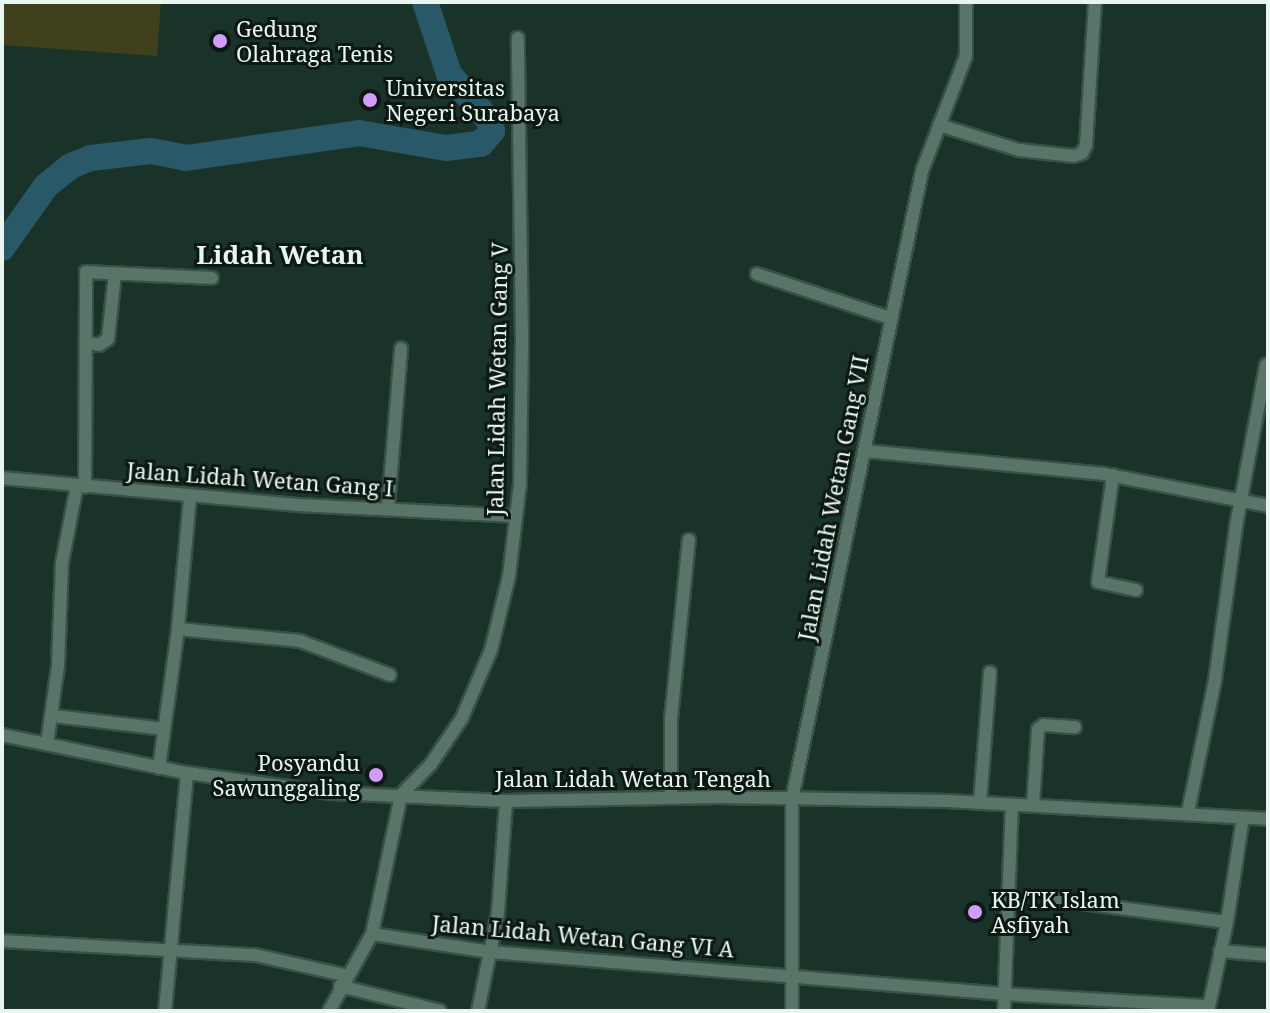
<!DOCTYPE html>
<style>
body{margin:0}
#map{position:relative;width:1270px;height:1013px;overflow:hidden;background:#193328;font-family:"Noto Serif",serif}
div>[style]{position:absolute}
.green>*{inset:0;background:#41401c}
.river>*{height:26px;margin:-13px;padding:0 13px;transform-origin:13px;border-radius:13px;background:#295868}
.roads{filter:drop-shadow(2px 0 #385046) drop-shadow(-2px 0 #385046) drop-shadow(0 2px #385046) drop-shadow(0 -2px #385046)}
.minor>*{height:12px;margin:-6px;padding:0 6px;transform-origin:6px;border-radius:6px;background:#597568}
.dots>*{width:22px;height:22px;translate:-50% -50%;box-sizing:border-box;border:4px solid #0d1813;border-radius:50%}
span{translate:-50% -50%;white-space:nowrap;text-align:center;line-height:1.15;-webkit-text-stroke:6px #0d1813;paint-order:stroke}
.poi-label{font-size:22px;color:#e7f7ef}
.left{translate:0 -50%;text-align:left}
.right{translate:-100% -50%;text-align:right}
.street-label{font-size:22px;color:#e7f7ef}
.quarter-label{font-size:26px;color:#e7f7ef;font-weight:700}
.frame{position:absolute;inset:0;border:4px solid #e7f7ef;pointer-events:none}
</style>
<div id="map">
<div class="green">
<div style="clip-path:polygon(2px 2px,161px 2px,157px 56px,2px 45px)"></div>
</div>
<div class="river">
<div style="left:2px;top:248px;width:76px;rotate:-54.6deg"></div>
<div style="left:46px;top:186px;width:32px;rotate:-39deg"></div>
<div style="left:71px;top:166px;width:22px;rotate:-22deg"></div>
<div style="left:91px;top:158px;width:60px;rotate:-6.7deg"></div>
<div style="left:151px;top:151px;width:36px;rotate:11deg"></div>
<div style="left:186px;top:158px;width:175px;rotate:-8.2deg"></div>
<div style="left:359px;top:133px;width:88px;rotate:9.8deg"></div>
<div style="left:446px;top:148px;width:35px;rotate:-7deg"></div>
<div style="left:481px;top:144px;width:17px;rotate:-50deg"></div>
<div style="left:492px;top:131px;width:8px;rotate:-97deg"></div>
<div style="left:491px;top:123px;width:65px;rotate:-130.6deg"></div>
<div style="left:449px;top:74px;width:76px;rotate:-108.4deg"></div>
</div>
<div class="roads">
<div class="minor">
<div style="left:939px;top:125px;width:84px;rotate:17.4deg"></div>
<div style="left:1019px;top:150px;width:55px;rotate:6.2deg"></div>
<div style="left:1074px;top:156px;width:9px;rotate:-21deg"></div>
<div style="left:1082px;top:153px;width:9px;rotate:-63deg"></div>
<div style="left:1086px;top:145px;width:143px;rotate:-86.4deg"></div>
<div style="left:757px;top:274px;width:140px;rotate:18.3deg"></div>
<div style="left:88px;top:343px;width:11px;rotate:10deg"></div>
<div style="left:99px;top:345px;width:11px;rotate:-34deg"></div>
<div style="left:108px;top:339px;width:66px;rotate:-83.9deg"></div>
<div style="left:866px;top:451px;width:239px;rotate:5.5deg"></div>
<div style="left:1104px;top:474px;width:167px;rotate:11deg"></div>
<div style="left:1113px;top:475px;width:108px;rotate:98deg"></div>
<div style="left:1098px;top:582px;width:39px;rotate:12deg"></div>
<div style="left:2px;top:478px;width:297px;rotate:5.2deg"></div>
<div style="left:298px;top:505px;width:218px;rotate:2.9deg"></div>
<div style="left:85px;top:487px;width:215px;rotate:-89.7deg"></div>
<div style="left:86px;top:272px;width:126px;rotate:2.7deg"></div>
<div style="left:388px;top:508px;width:160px;rotate:-85.3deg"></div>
<div style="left:178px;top:629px;width:123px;rotate:5.6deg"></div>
<div style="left:300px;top:641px;width:96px;rotate:20.7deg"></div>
<div style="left:54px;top:716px;width:111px;rotate:6.7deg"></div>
<div style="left:2px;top:735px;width:189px;rotate:11.6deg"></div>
<div style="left:187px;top:773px;width:146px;rotate:7.9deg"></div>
<div style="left:332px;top:793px;width:174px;rotate:2.6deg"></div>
<div style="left:506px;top:801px;width:212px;rotate:-1.1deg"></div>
<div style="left:718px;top:797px;width:231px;rotate:1deg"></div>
<div style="left:949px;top:801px;width:320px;rotate:3.2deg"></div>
<div style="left:47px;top:744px;width:79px;rotate:-82deg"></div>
<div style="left:58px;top:666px;width:103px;rotate:-87.8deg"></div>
<div style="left:62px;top:563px;width:79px;rotate:-79.1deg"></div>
<div style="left:159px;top:768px;width:140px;rotate:-82.2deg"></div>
<div style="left:178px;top:629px;width:134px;rotate:-84.8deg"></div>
<div style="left:671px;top:797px;width:78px;rotate:-90deg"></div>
<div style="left:671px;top:719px;width:180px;rotate:-84.3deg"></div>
<div style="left:980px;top:803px;width:131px;rotate:-85.6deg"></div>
<div style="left:1033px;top:805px;width:76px;rotate:-86.2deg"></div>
<div style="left:1038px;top:729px;width:7px;rotate:-34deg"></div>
<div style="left:1044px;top:725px;width:31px;rotate:4deg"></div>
<div style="left:1188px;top:812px;width:135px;rotate:-78.4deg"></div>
<div style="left:1215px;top:680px;width:155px;rotate:-82.2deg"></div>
<div style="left:1236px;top:526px;width:164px;rotate:-79.4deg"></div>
<div style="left:1059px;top:900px;width:169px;rotate:7.5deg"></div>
<div style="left:372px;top:934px;width:120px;rotate:8.6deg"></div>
<div style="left:491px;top:952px;width:515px;rotate:4.68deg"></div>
<div style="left:1004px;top:994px;width:204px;rotate:3.4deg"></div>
<div style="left:2px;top:941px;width:253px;rotate:3.2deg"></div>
<div style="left:255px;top:955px;width:95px;rotate:12.7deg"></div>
<div style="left:1220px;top:951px;width:48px;rotate:4.8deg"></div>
<div style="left:340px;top:986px;width:103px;rotate:14deg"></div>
<div style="left:165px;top:1011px;width:239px;rotate:-84.7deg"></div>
<div style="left:329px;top:1011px;width:88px;rotate:-60.8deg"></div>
<div style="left:372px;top:934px;width:142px;rotate:-78.2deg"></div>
<div style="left:401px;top:795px;width:43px;rotate:-45.9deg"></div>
<div style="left:431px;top:764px;width:55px;rotate:-56deg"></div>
<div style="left:462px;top:718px;width:74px;rotate:-66.9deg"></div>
<div style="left:491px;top:650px;width:76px;rotate:-76.3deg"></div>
<div style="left:509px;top:576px;width:93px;rotate:-83.2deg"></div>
<div style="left:520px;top:484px;width:145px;rotate:-89.2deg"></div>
<div style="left:522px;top:339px;width:301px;rotate:-90.8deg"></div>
<div style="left:478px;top:1011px;width:100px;rotate:-78.5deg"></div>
<div style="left:498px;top:913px;width:112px;rotate:-85.9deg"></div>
<div style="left:792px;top:1011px;width:212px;rotate:-90deg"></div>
<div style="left:792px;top:799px;width:641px;rotate:-78.3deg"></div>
<div style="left:922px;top:171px;width:123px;rotate:-69.1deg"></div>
<div style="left:966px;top:56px;width:54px;rotate:-90deg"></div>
<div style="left:1004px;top:1011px;width:205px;rotate:-87.8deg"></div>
<div style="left:1208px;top:1011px;width:91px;rotate:-77.9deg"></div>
<div style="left:1227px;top:922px;width:105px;rotate:-81.3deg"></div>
</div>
</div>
<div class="dots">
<div style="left:220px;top:41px;background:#d29cfd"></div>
<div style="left:370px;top:100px;background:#d29cfd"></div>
<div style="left:376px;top:775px;background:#d29cfd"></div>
<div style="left:975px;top:912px;background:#d29cfd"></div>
</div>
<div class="poi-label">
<span class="left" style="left:236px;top:41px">Gedung<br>Olahraga Tenis</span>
<span class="left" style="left:386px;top:100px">Universitas<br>Negeri Surabaya</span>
<span class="right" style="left:360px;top:775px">Posyandu<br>Sawunggaling</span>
<span class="left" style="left:991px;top:912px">KB/TK Islam<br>Asfiyah</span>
</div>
<div class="street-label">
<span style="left:497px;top:379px;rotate:-89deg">Jalan Lidah Wetan Gang V</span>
<span style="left:260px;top:479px;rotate:4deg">Jalan Lidah Wetan Gang I</span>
<span style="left:833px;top:498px;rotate:-79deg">Jalan Lidah Wetan Gang VII</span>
<span style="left:633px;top:779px">Jalan Lidah Wetan Tengah</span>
<span style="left:583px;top:936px;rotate:5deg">Jalan Lidah Wetan Gang VI A</span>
</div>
<div class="quarter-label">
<span style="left:280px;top:255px">Lidah Wetan</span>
</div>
<div class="frame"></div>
</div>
